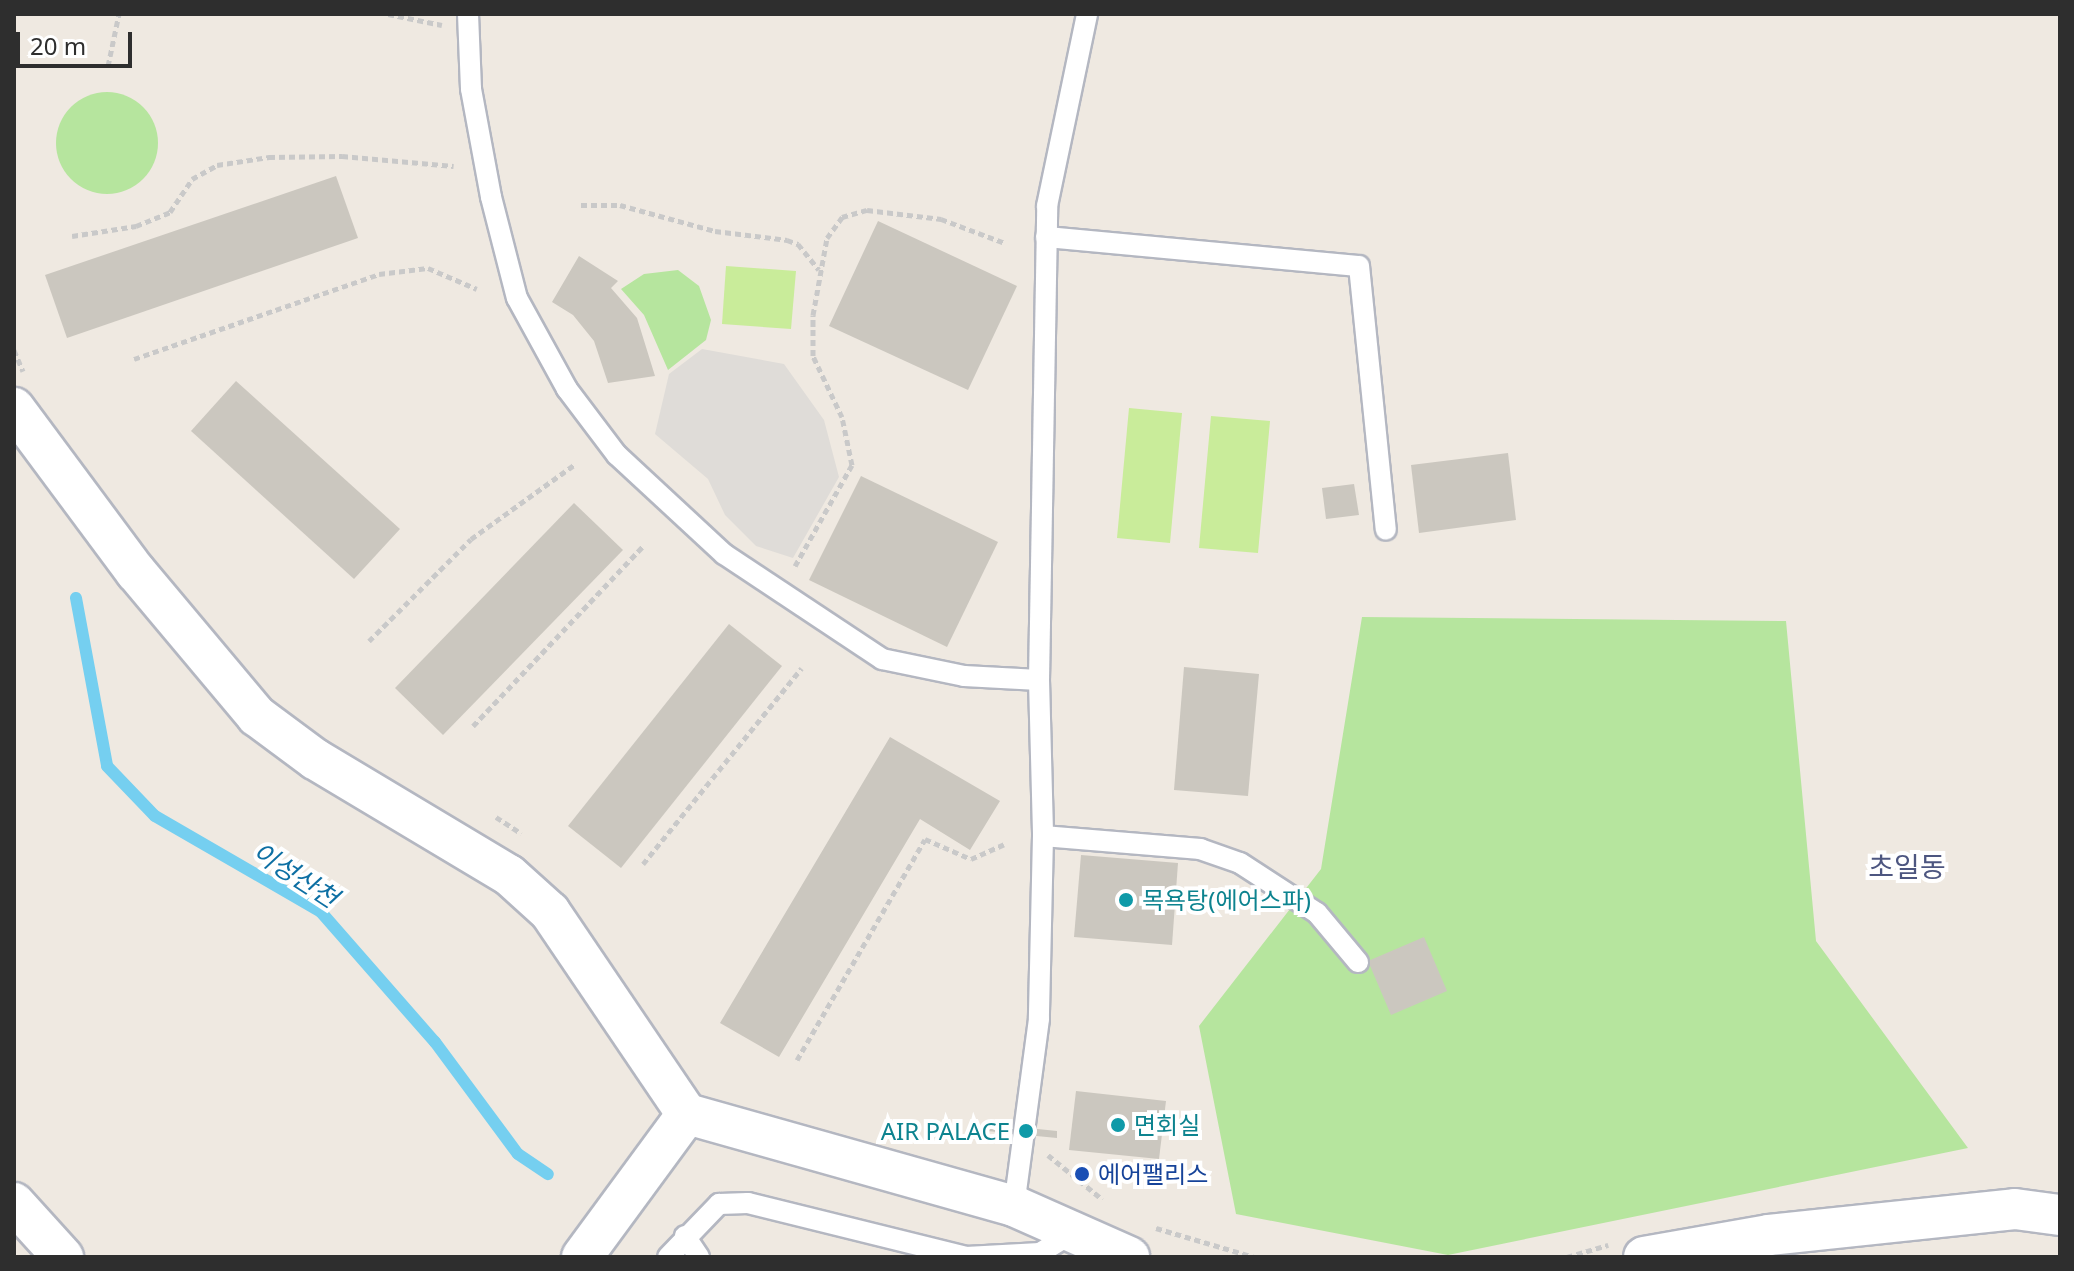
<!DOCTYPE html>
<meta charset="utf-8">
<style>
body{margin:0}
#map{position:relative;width:2074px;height:1271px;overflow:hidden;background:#efe9e1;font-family:"Noto Sans","Noto Sans KR",sans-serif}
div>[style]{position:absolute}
.green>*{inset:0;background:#b6e59e}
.round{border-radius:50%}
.pitch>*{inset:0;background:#c9ec9a}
.plaza>*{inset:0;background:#dfdcd8}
.stream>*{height:12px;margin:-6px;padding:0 6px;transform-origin:6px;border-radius:6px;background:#75cff0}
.building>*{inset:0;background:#cbc7bf}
.path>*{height:5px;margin-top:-2.5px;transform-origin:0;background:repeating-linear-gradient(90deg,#c9c9c9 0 6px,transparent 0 10px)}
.roads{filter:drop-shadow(2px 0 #b4b7c1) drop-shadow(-2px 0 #b4b7c1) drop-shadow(0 2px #b4b7c1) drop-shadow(0 -2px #b4b7c1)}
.service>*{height:20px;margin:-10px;padding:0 10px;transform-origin:10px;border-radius:10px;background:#fff}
.minor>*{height:40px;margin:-20px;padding:0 20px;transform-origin:20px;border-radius:20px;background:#fff}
.dots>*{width:22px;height:22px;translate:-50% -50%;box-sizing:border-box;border:4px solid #fff;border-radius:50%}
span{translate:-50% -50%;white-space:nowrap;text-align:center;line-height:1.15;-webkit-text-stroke:8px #fff;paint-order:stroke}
.culture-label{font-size:24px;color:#0d838f}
.left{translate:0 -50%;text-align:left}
.right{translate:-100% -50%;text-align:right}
.transit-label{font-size:24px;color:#164399}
.water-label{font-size:26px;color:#0d6fa3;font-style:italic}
.quarter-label{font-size:28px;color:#4d5680}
.frame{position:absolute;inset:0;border:16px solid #2e2e2e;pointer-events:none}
.scale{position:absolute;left:16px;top:32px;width:116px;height:36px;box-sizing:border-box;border:4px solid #2e2e2e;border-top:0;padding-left:10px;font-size:24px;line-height:28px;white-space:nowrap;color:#2e2e2e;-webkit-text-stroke:6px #fff;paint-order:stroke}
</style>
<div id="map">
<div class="green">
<div class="round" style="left:56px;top:92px;width:102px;height:102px"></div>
<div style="clip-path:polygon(678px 270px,699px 286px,711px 320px,706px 340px,668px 370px,644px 315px,621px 289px,644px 274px)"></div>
<div style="clip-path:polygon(1362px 617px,1786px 621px,1816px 941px,1968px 1148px,1448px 1255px,1236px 1214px,1199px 1026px,1321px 869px)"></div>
</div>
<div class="pitch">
<div style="clip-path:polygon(726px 266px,796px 271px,791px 329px,722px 324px)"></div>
<div style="clip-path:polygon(1129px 408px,1182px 413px,1170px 543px,1117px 538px)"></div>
<div style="clip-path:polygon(1211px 416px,1270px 421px,1258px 553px,1199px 548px)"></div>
</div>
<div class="plaza">
<div style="clip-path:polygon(702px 349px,784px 364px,824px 420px,839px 477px,793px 558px,756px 546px,725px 515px,708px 479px,655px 434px,669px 374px)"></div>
</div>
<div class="stream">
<div style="left:76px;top:598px;width:171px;rotate:79.5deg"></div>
<div style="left:107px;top:766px;width:69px;rotate:46.2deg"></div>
<div style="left:155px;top:816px;width:192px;rotate:30deg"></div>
<div style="left:321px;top:912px;width:173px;rotate:48.8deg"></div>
<div style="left:435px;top:1042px;width:139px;rotate:53.5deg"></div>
<div style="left:518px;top:1154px;width:36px;rotate:34deg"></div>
</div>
<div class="building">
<div style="clip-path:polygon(336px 176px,358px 238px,67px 338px,45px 275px)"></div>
<div style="clip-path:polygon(878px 221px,1017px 286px,968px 390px,829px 326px)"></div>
<div style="clip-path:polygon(579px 256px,618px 281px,611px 288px,637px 318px,655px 376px,608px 383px,594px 341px,573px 315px,552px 302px)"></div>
<div style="clip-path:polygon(236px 381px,400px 529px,354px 579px,191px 431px)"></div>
<div style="clip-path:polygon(1508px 453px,1516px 520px,1419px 533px,1411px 465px)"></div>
<div style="clip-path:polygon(861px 476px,998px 542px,947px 647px,809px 580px)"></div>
<div style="clip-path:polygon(1354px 484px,1359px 515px,1326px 519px,1322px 488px)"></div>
<div style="clip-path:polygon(574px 503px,623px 550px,443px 735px,395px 688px)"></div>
<div style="clip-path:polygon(729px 624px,782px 666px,621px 868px,568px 826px)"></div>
<div style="clip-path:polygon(1184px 667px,1259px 674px,1248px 796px,1174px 790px)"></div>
<div style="clip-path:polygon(890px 737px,1000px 801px,970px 850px,920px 819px,779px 1057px,720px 1023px)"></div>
<div style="clip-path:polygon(1081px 855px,1178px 863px,1172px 945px,1074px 937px)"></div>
<div style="clip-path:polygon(1424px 937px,1447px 991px,1391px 1015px,1368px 961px)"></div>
<div style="clip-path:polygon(1076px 1091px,1166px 1101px,1159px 1159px,1069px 1150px)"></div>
<div style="clip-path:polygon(988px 1124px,1057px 1131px,1057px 1138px,987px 1131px)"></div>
</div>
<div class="path">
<div style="left:388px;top:14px;width:55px;rotate:11.5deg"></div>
<div style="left:108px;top:66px;width:53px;rotate:-78.1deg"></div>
<div style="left:581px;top:205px;width:39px"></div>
<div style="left:620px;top:205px;width:98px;rotate:15.3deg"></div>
<div style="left:715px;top:231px;width:73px;rotate:7.1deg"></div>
<div style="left:787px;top:240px;width:12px;rotate:20deg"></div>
<div style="left:798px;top:244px;width:33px;rotate:51deg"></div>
<div style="left:72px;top:236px;width:65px;rotate:-8.9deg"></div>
<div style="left:136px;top:226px;width:37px;rotate:-22deg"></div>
<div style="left:170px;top:212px;width:40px;rotate:-56deg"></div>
<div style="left:192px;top:179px;width:29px;rotate:-29deg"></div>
<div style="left:217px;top:165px;width:53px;rotate:-8.7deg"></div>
<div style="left:269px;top:157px;width:73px;rotate:-0.8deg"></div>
<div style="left:342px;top:156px;width:112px;rotate:5.1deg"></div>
<div style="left:14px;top:350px;width:23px;rotate:67deg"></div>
<div style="left:134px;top:359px;width:259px;rotate:-19.1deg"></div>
<div style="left:379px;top:274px;width:49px;rotate:-7deg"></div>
<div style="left:428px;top:268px;width:53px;rotate:23.2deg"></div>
<div style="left:795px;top:566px;width:116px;rotate:-60.6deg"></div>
<div style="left:852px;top:465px;width:49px;rotate:-101.8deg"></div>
<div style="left:842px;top:417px;width:68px;rotate:-115.4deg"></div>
<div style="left:813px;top:356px;width:41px;rotate:-90deg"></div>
<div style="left:813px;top:315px;width:78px;rotate:-79.7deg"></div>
<div style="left:827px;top:238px;width:26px;rotate:-54deg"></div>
<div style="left:842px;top:217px;width:26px;rotate:-16deg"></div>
<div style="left:867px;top:210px;width:75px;rotate:6.9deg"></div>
<div style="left:941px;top:219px;width:68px;rotate:20.6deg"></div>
<div style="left:369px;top:641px;width:144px;rotate:-45deg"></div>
<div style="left:471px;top:539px;width:127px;rotate:-35.7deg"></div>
<div style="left:473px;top:726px;width:249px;rotate:-46.6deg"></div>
<div style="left:496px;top:817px;width:30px;rotate:33deg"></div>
<div style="left:643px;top:864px;width:252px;rotate:-51deg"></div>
<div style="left:797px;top:1060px;width:255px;rotate:-59.9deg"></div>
<div style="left:925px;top:839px;width:50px;rotate:23.5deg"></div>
<div style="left:971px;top:859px;width:36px;rotate:-24deg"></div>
<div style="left:1048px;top:1155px;width:70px;rotate:39.2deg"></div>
<div style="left:1156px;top:1228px;width:102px;rotate:16.5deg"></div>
<div style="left:1567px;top:1257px;width:43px;rotate:-16.3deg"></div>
</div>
<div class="roads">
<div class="service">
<div style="left:468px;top:14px;width:75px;rotate:87.7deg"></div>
<div style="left:471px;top:89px;width:110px;rotate:79.5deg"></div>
<div style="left:491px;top:197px;width:104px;rotate:75.6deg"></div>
<div style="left:517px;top:298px;width:104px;rotate:61.2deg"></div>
<div style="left:567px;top:389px;width:83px;rotate:52.9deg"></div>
<div style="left:617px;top:455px;width:146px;rotate:42.8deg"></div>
<div style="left:724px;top:554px;width:190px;rotate:33.6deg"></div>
<div style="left:882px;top:659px;width:84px;rotate:11.7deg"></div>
<div style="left:964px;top:676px;width:75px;rotate:3.1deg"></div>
<div style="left:1039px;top:680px;width:156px;rotate:88.5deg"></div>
<div style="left:1043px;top:836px;width:183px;rotate:91.3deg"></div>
<div style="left:1039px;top:1019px;width:189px;rotate:97.6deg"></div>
<div style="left:1046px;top:237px;width:314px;rotate:5.3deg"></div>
<div style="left:1359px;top:266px;width:265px;rotate:84.2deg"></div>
<div style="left:1039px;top:680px;width:474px;rotate:-89deg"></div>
<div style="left:1047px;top:206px;width:196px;rotate:-78.2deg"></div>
<div style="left:1043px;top:836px;width:158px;rotate:4.7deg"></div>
<div style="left:1200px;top:849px;width:42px;rotate:19.3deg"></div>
<div style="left:1240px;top:863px;width:92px;rotate:33deg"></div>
<div style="left:1317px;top:913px;width:64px;rotate:50.1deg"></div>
<div style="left:685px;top:1236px;width:25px;rotate:56deg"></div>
<div style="left:668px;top:1257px;width:74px;rotate:-46.1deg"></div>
<div style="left:719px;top:1204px;width:29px;rotate:-2deg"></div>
<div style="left:748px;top:1203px;width:225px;rotate:13.9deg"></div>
<div style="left:966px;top:1257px;width:74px;rotate:-3.1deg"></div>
<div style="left:1040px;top:1253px;width:36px;rotate:-32deg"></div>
</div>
<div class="minor">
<div style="left:14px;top:408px;width:204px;rotate:53.4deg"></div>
<div style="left:136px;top:572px;width:188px;rotate:50deg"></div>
<div style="left:257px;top:716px;width:72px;rotate:36.6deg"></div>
<div style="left:315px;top:759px;width:226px;rotate:30.9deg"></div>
<div style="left:509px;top:875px;width:55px;rotate:42.1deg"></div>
<div style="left:550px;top:912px;width:244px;rotate:55.9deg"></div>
<div style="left:687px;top:1114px;width:340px;rotate:15.7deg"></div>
<div style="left:1014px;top:1206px;width:126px;rotate:23.9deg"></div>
<div style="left:14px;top:1203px;width:73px;rotate:47.8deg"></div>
<div style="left:582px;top:1257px;width:177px;rotate:-53.7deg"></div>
<div style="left:1644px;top:1257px;width:127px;rotate:-10deg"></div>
<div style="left:1769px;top:1235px;width:247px;rotate:-6deg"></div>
<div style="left:2015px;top:1209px;width:45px;rotate:7.6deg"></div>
</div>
</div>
<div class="dots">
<div style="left:1126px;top:900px;background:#0f9aa8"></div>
<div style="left:1118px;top:1125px;background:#0f9aa8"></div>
<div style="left:1026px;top:1131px;background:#0f9aa8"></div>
<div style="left:1082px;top:1174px;background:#1a4fb4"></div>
</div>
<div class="culture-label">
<span class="left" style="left:1142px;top:900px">목욕탕(에어스파)</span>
<span class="left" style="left:1134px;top:1125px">면회실</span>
<span class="right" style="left:1010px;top:1131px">AIR PALACE</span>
</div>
<div class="transit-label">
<span class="left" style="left:1098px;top:1174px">에어팰리스</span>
</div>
<div class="water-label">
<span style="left:295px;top:875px;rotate:33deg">이성산천</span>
</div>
<div class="quarter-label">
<span style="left:1907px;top:866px">초일동</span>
</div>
<div class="frame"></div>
<div class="scale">20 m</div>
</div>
